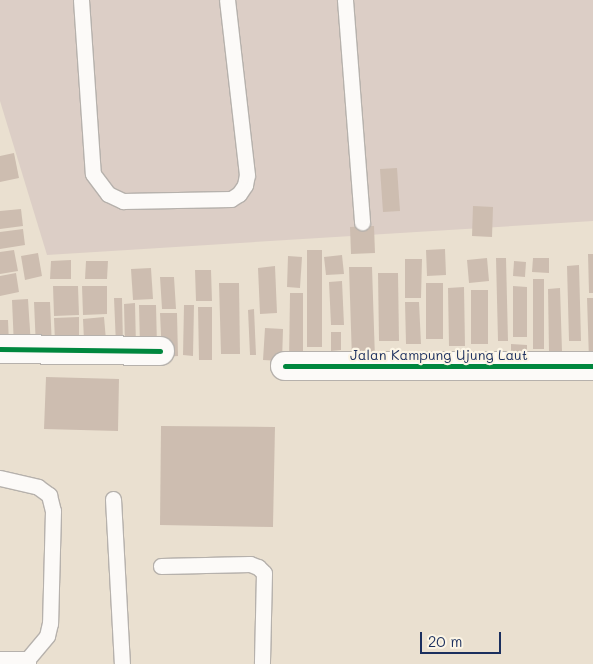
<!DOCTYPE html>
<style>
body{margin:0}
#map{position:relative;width:593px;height:664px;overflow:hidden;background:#eae0d0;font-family:Mali,sans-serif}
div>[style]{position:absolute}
.industrial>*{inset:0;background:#dccec6}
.building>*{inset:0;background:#cdbdb0}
.roads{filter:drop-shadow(1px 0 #b6b1ac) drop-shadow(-1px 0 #b6b1ac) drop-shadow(0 1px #b6b1ac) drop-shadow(0 -1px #b6b1ac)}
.lane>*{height:15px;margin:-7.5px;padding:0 7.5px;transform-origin:7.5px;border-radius:7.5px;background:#fcfaf8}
.street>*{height:28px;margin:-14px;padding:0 14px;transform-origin:14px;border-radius:14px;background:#fcfaf8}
.cycleway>*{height:5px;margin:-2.5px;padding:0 2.5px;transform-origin:2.5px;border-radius:2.5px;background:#00873e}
span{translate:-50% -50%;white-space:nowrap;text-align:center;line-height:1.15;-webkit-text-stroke:4.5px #fcf5e5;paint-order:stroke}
.street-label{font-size:14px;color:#1b2f5e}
.scale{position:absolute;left:420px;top:632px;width:81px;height:22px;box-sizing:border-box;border:2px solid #1b2f5e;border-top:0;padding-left:6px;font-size:15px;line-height:18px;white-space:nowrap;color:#1b2f5e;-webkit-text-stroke:4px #fcf5e5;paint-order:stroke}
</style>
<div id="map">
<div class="industrial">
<div style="clip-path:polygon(0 0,593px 0,593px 221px,47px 255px,0 101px)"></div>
</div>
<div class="building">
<div style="clip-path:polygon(14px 153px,19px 178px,0 182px,0 156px)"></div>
<div style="clip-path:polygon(397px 168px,400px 211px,383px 212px,380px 169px)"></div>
<div style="clip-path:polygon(473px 206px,493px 207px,492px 237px,472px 236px)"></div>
<div style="clip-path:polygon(21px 209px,23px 226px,0 229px,0 211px)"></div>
<div style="clip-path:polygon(374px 226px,375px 253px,351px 254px,350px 227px)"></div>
<div style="clip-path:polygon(23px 229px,25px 245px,0 249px,0 232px)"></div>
<div style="clip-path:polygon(445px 249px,446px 275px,427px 276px,426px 250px)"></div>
<div style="clip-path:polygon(14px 250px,18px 271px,0 274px,0 252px)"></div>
<div style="clip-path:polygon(307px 250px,322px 250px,322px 347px,307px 347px)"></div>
<div style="clip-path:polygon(38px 253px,42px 276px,25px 280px,21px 256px)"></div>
<div style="clip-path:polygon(588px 254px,593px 254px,593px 293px,589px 293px)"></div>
<div style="clip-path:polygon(342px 255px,344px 274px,326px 275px,324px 257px)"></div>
<div style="clip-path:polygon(288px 256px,302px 257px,300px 288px,287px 287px)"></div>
<div style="clip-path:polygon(487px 258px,489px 281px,469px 283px,467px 260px)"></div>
<div style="clip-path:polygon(496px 258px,506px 258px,508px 341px,498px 341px)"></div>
<div style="clip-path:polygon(533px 258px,549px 258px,549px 273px,532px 272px)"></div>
<div style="clip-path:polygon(405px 259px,422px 259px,421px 298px,405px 298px)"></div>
<div style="clip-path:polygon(71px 260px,71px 279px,50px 279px,51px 261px)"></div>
<div style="clip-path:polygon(86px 261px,108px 261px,107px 279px,85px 279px)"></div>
<div style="clip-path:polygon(514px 261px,526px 262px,525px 277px,513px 276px)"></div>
<div style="clip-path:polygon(579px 265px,581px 341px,569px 341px,567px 266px)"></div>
<div style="clip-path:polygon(275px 266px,277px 313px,260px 314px,258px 268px)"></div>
<div style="clip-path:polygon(349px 267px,372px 267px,375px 359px,352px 360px)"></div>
<div style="clip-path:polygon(151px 268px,153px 299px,133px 300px,131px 269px)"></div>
<div style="clip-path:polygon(195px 270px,211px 270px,212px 301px,196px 301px)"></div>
<div style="clip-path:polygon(16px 273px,19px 292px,0 296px,0 276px)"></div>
<div style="clip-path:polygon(378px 273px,398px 273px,399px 341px,379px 341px)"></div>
<div style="clip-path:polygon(160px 277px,174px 277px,176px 309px,162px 309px)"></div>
<div style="clip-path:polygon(533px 279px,544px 279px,544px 349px,533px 349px)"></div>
<div style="clip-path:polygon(342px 281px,344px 325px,331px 325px,329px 282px)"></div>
<div style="clip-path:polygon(219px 283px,239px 283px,240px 354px,221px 354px)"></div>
<div style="clip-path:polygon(426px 283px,443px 283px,443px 339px,426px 339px)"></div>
<div style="clip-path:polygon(53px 286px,78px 286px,79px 315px,54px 316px)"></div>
<div style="clip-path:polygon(82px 286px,107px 286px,107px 314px,83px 315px)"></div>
<div style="clip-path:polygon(513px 286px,527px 287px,527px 337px,513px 337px)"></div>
<div style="clip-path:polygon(464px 287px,465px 346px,449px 346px,448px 288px)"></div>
<div style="clip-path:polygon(560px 288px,562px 351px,549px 352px,548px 289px)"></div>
<div style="clip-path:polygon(471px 290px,488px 290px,488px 344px,471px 344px)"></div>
<div style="clip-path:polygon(290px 293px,303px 293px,303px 362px,289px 362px)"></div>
<div style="clip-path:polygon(114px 298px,122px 298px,123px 345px,116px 345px)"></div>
<div style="clip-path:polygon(587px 298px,593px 298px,593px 360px,589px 360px)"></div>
<div style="clip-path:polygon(28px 299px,31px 346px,14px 347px,12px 300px)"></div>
<div style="clip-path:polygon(34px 302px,50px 302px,52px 347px,36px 348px)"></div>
<div style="clip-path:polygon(405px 302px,419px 302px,421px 344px,406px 344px)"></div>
<div style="clip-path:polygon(135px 303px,136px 347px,125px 347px,124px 304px)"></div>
<div style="clip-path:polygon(139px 305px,156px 305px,157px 346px,140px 346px)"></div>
<div style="clip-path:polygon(184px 305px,194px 305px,193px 356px,183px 355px)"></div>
<div style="clip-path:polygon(198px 307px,212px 307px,212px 360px,199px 360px)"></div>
<div style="clip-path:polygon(254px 309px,256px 355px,250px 355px,248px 310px)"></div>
<div style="clip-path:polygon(160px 313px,177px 313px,178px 356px,162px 357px)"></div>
<div style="clip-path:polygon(79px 317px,79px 342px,55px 342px,54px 318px)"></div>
<div style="clip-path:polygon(104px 317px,106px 340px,84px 341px,83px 319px)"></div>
<div style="clip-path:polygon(0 320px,8px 320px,9px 344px,0 345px)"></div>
<div style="clip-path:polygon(265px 328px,283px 329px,282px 361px,263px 360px)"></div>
<div style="clip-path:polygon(331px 332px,341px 332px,341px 350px,331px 351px)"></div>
<div style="clip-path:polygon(511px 344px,527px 345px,527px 362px,511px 362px)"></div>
<div style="clip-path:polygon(46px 377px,119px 379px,118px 431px,44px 429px)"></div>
<div style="clip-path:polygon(161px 426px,275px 427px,273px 527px,160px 525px)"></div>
</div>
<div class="roads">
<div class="lane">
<div style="left:81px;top:0;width:174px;rotate:86.1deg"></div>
<div style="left:93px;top:174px;width:25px;rotate:53deg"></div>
<div style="left:108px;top:194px;width:17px;rotate:25deg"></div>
<div style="left:123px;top:201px;width:108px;rotate:-1.1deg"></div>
<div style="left:231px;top:199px;width:9px;rotate:-32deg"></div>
<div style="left:239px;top:194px;width:11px;rotate:-56deg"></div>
<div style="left:245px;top:185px;width:10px;rotate:-79deg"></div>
<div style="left:247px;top:175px;width:176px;rotate:-96.5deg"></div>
<div style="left:345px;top:0;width:223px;rotate:85.6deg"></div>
<div style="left:0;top:478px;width:39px;rotate:13deg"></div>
<div style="left:38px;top:487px;width:14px;rotate:36deg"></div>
<div style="left:49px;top:495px;width:16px;rotate:76deg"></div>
<div style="left:53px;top:511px;width:112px;rotate:91.5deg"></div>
<div style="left:50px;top:623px;width:13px;rotate:103deg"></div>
<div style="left:47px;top:636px;width:30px;rotate:130deg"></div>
<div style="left:28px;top:659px;width:5px;rotate:90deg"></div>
<div style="left:113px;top:499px;width:165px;rotate:86.9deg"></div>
<div style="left:161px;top:566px;width:89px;rotate:-1.3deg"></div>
<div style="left:250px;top:564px;width:9px;rotate:21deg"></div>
<div style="left:258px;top:567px;width:8px;rotate:45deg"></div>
<div style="left:264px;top:573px;width:91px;rotate:91.3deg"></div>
<div style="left:0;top:659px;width:28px"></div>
</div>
<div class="street">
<div style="left:0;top:349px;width:160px;rotate:0.7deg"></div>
<div style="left:285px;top:366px;width:308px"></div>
</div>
</div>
<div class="cycleway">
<div style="left:0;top:349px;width:160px;rotate:0.7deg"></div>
<div style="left:285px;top:366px;width:308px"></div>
</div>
<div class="street-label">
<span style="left:439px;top:355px">Jalan Kampung Ujung Laut</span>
</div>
<div class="scale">20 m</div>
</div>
